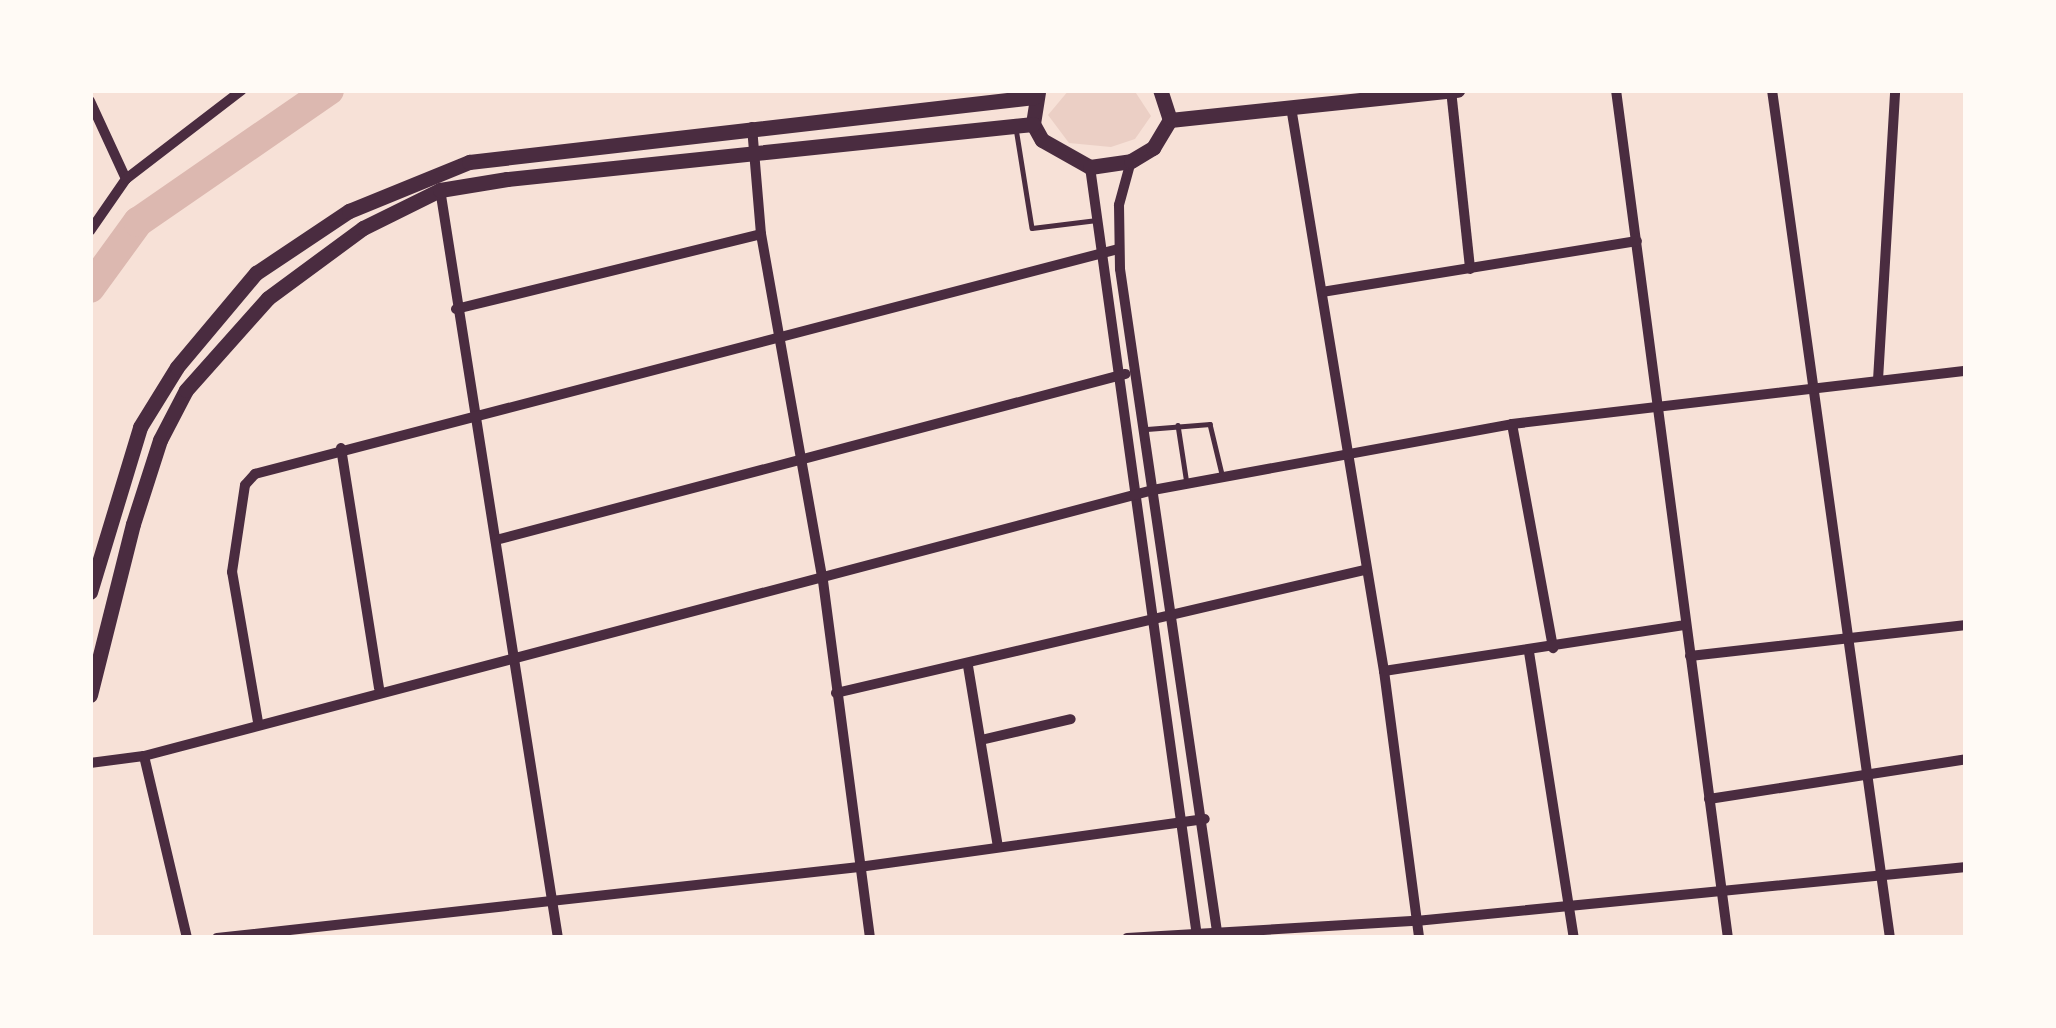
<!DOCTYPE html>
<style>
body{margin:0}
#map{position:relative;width:2056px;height:1028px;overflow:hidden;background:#f7e1d7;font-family:"Times New Roman",serif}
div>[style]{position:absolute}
.green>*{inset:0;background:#ebcfc5}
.river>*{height:30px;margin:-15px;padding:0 15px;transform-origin:15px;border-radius:15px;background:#dcb8b0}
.service>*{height:4.5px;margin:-2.25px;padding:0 2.25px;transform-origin:2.25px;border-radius:2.25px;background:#4a2c40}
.minor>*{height:10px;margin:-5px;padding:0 5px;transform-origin:5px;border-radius:5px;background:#4a2c40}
.secondary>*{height:15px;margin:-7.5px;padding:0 7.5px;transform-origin:7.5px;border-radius:7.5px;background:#4a2c40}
span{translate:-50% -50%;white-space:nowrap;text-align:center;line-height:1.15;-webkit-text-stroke:12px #fffaf5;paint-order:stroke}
.frame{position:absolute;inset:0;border:93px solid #fffaf5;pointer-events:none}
</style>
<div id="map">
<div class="green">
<div style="clip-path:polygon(1069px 90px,1134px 90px,1151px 116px,1135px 139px,1111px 147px,1069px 143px,1048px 115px)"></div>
</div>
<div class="river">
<div style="left:90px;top:288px;width:82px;rotate:-54deg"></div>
<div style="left:138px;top:222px;width:232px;rotate:-34.6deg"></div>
</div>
<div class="service">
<div style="left:1016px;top:128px;width:101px;rotate:80.9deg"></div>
<div style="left:1032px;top:228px;width:65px;rotate:-7deg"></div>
<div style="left:1178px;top:425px;width:60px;rotate:81.3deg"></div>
<div style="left:1147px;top:429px;width:63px;rotate:-4.5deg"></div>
<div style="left:1210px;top:424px;width:56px;rotate:76.5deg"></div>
</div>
<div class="minor">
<div style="left:1451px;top:90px;width:180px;rotate:83.9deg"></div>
<div style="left:1616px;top:90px;width:855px;rotate:82.48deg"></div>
<div style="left:1772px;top:90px;width:856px;rotate:82.08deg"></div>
<div style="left:90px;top:101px;width:86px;rotate:65.2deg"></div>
<div style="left:1291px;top:107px;width:572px;rotate:80.64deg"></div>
<div style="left:1384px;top:671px;width:269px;rotate:82.5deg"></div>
<div style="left:752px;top:127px;width:107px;rotate:85.2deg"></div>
<div style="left:761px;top:234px;width:352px;rotate:79.9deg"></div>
<div style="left:823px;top:581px;width:360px;rotate:82.5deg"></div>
<div style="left:1131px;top:161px;width:46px;rotate:105.3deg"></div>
<div style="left:1119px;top:205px;width:64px;rotate:89.1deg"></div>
<div style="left:1120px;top:269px;width:676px;rotate:81.67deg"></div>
<div style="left:1090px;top:167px;width:776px;rotate:82.08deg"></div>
<div style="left:440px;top:189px;width:758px;rotate:81.05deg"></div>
<div style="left:90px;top:231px;width:63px;rotate:-55.3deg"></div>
<div style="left:126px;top:179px;width:146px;rotate:-37.5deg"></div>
<div style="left:1322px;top:292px;width:319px;rotate:-9.2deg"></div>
<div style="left:456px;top:309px;width:314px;rotate:-13.8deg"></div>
<div style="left:1878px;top:380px;width:290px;rotate:-86.6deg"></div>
<div style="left:1512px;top:424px;width:228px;rotate:79.6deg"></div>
<div style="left:341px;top:448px;width:243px;rotate:81deg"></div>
<div style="left:496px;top:540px;width:651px;rotate:-14.78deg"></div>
<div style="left:1529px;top:652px;width:290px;rotate:81.1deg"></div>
<div style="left:1690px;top:656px;width:278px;rotate:-6.4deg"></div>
<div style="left:968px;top:666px;width:183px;rotate:80.6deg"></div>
<div style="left:1384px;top:671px;width:305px;rotate:-8.7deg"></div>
<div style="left:836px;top:693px;width:542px;rotate:-13.11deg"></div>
<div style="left:258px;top:722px;width:152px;rotate:-99.8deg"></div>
<div style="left:232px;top:572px;width:88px;rotate:-81.5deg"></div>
<div style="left:245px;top:485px;width:15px;rotate:-48deg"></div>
<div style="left:255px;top:474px;width:892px;rotate:-14.61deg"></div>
<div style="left:981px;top:740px;width:92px;rotate:-13.1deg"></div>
<div style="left:144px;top:756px;width:187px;rotate:76.7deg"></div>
<div style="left:90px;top:763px;width:54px;rotate:-7.4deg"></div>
<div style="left:144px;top:756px;width:1043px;rotate:-14.77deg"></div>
<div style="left:1153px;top:490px;width:365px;rotate:-10.4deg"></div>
<div style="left:1512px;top:424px;width:457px;rotate:-6.7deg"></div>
<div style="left:1709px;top:799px;width:260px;rotate:-8.8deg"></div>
<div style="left:217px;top:938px;width:646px;rotate:-6.31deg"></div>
<div style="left:859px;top:867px;width:349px;rotate:-7.9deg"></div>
<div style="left:1127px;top:938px;width:289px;rotate:-3.4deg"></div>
<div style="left:1416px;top:921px;width:553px;rotate:-5.61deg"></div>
</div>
<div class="secondary">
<div style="left:1038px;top:92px;width:32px;rotate:99deg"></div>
<div style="left:1033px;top:124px;width:18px;rotate:61deg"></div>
<div style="left:1042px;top:140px;width:55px;rotate:29.4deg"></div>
<div style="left:1090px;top:167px;width:41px;rotate:-8.3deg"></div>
<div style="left:1131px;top:161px;width:26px;rotate:-31deg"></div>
<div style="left:1153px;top:148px;width:33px;rotate:-59deg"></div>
<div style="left:1170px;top:120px;width:32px;rotate:-108deg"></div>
<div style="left:1170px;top:120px;width:289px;rotate:-6deg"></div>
<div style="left:90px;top:592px;width:172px;rotate:-73.1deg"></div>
<div style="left:140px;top:427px;width:70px;rotate:-58.3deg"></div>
<div style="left:177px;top:367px;width:123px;rotate:-50deg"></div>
<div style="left:256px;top:273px;width:112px;rotate:-33.7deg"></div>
<div style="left:349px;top:211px;width:130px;rotate:-22.2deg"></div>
<div style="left:469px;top:162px;width:569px;rotate:-6.56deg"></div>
<div style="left:90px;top:695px;width:176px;rotate:-75.9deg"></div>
<div style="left:133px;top:524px;width:88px;rotate:-72.2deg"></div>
<div style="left:160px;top:440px;width:56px;rotate:-62.5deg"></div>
<div style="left:186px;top:390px;width:123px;rotate:-48.3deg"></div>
<div style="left:268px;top:298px;width:118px;rotate:-36.4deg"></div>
<div style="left:363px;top:228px;width:86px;rotate:-26.3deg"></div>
<div style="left:440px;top:190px;width:68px;rotate:-9.3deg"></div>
<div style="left:507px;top:179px;width:529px;rotate:-5.97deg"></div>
</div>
<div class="frame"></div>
</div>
